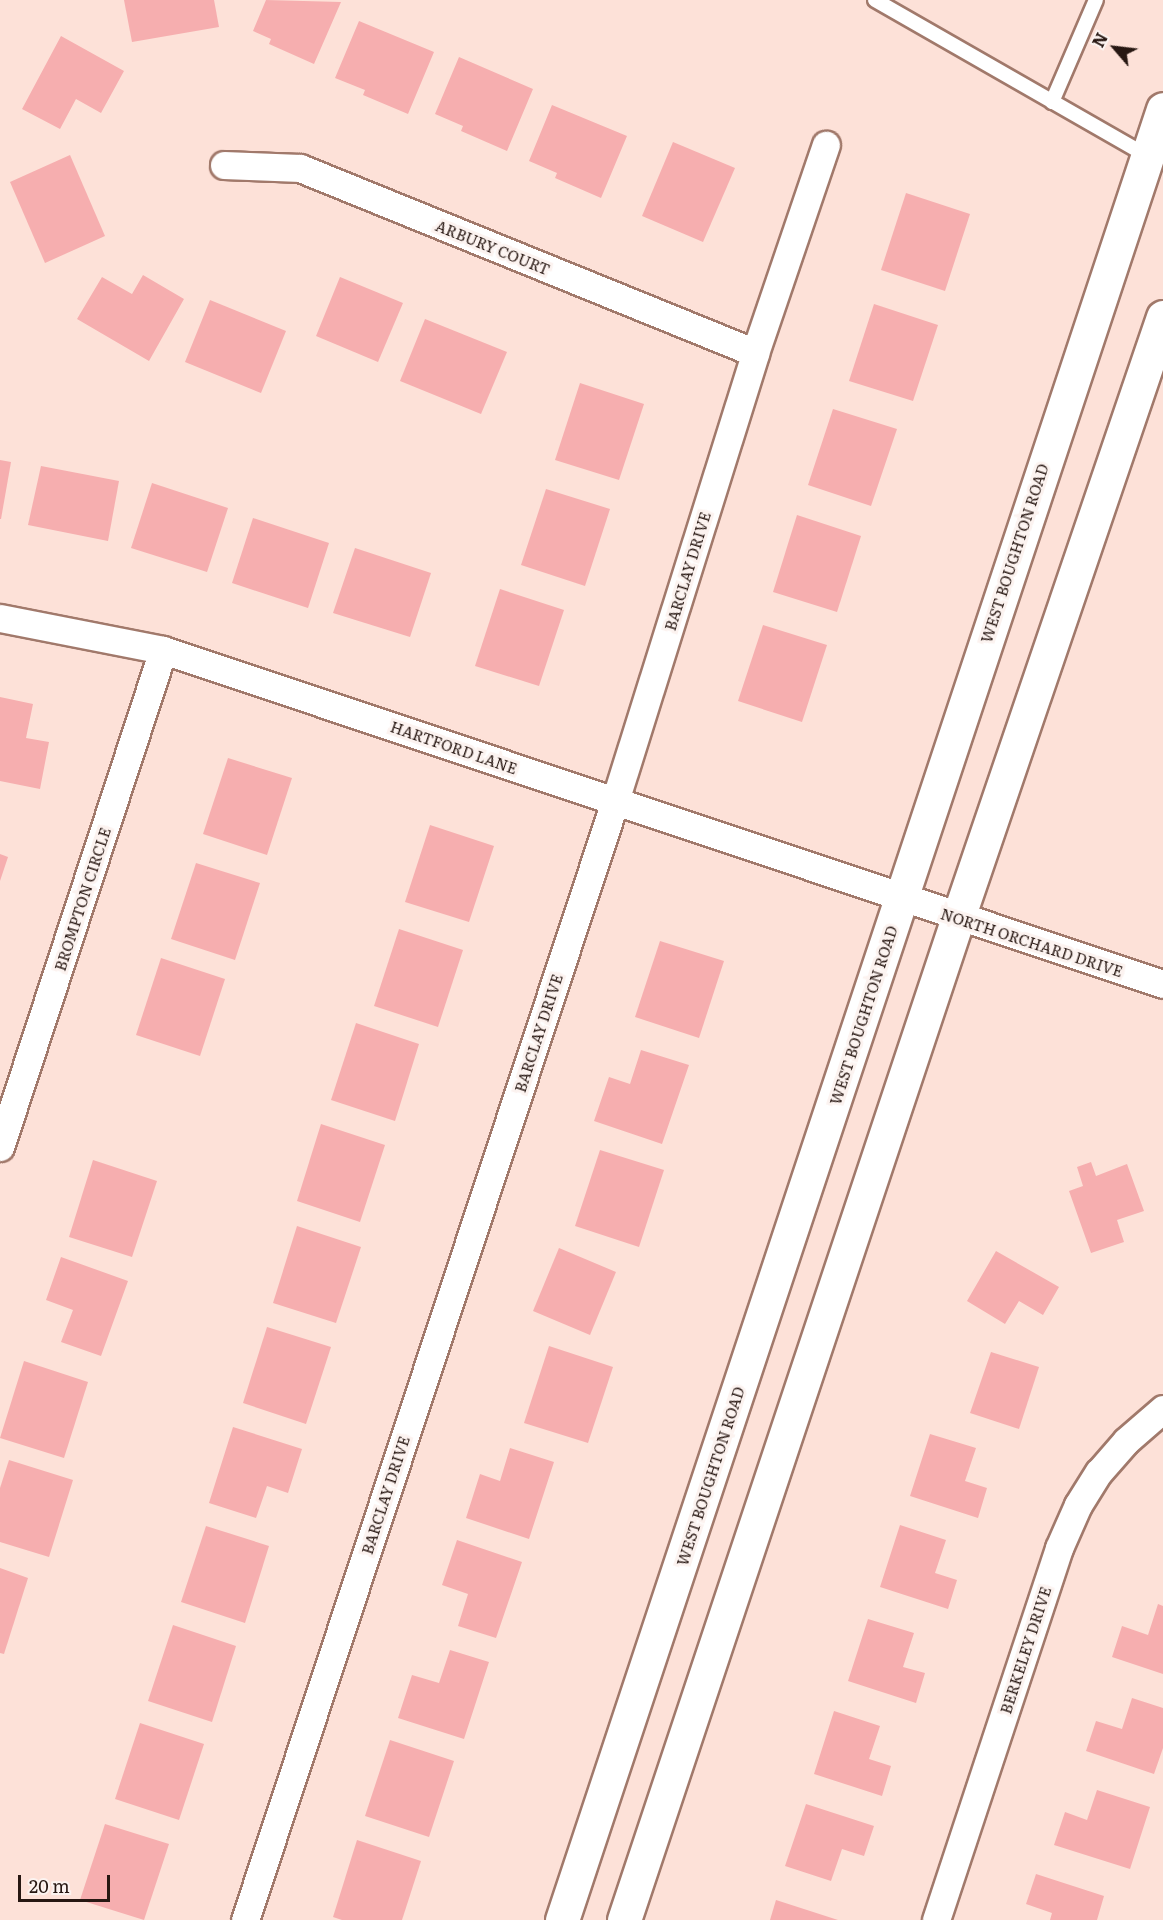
<!DOCTYPE html>
<style>
body{margin:0}
#map{position:relative;width:1163px;height:1920px;overflow:hidden;background:#fde1d8;font-family:Literata,serif}
div>[style]{position:absolute}
.building>*{inset:0;background:#f6aeaf}
.roads{filter:drop-shadow(2px 0 #a1796b) drop-shadow(-2px 0 #a1796b) drop-shadow(0 2px #a1796b) drop-shadow(0 -2px #a1796b)}
.lane>*{height:14px;margin:-7px;padding:0 7px;transform-origin:7px;border-radius:7px;background:#fff}
.street>*{height:27px;margin:-13.5px;padding:0 13.5px;transform-origin:13.5px;border-radius:13.5px;background:#fff}
.secondary>*{height:33px;margin:-16.5px;padding:0 16.5px;transform-origin:16.5px;border-radius:16.5px;background:#fff}
span{translate:-50% -50%;white-space:nowrap;text-align:center;line-height:1.15;-webkit-text-stroke:6px #fcf3f0;paint-order:stroke}
.street-label{font-size:15px;color:#271712}
.north{position:absolute;left:1085px;top:18px;width:60px;height:60px;-webkit-text-stroke:4px #fcf3f0;paint-order:stroke;rotate:298deg;font-size:16px;font-weight:700;line-height:24px;text-align:center;color:#271712}
.north::after{content:'';display:block;margin:auto;width:21px;height:27px;background:#271712;clip-path:polygon(50% 0,100% 100%,50% 72%,0 100%)}
.scale{position:absolute;left:18px;top:1875px;width:92px;height:27px;box-sizing:border-box;border:3px solid #271712;border-top:0;padding-left:8px;font-size:18px;line-height:21px;white-space:nowrap;color:#271712;-webkit-text-stroke:4px #fcf3f0;paint-order:stroke}
</style>
<div id="map">
<div class="building">
<div style="clip-path:polygon(124px 0,214px 0,219px 27px,132px 42px)"></div>
<div style="clip-path:polygon(266px 0,341px 2px,314px 64px,269px 44px,271px 39px,253px 31px)"></div>
<div style="clip-path:polygon(359px 21px,434px 52px,408px 114px,363px 95px,365px 90px,335px 78px)"></div>
<div style="clip-path:polygon(61px 36px,124px 71px,101px 113px,76px 99px,60px 129px,22px 109px)"></div>
<div style="clip-path:polygon(459px 57px,533px 89px,507px 151px,461px 131px,463px 126px,435px 114px)"></div>
<div style="clip-path:polygon(552px 105px,627px 136px,601px 198px,555px 178px,557px 173px,529px 161px)"></div>
<div style="clip-path:polygon(673px 142px,735px 168px,703px 242px,642px 216px)"></div>
<div style="clip-path:polygon(70px 155px,105px 236px,45px 263px,10px 182px)"></div>
<div style="clip-path:polygon(906px 193px,970px 214px,945px 291px,881px 270px)"></div>
<div style="clip-path:polygon(143px 275px,184px 299px,149px 361px,77px 319px,102px 277px,132px 294px)"></div>
<div style="clip-path:polygon(340px 277px,403px 303px,378px 362px,316px 336px)"></div>
<div style="clip-path:polygon(210px 300px,286px 331px,261px 393px,185px 362px)"></div>
<div style="clip-path:polygon(874px 304px,938px 325px,913px 401px,849px 381px)"></div>
<div style="clip-path:polygon(425px 319px,507px 352px,481px 414px,400px 381px)"></div>
<div style="clip-path:polygon(580px 383px,644px 404px,619px 480px,555px 460px)"></div>
<div style="clip-path:polygon(833px 409px,897px 429px,871px 506px,808px 485px)"></div>
<div style="clip-path:polygon(0 460px,11px 462px,1px 519px,0 519px)"></div>
<div style="clip-path:polygon(41px 466px,119px 481px,108px 541px,28px 525px)"></div>
<div style="clip-path:polygon(152px 483px,228px 508px,207px 572px,131px 548px)"></div>
<div style="clip-path:polygon(546px 489px,610px 509px,585px 586px,521px 565px)"></div>
<div style="clip-path:polygon(797px 515px,861px 536px,837px 612px,773px 592px)"></div>
<div style="clip-path:polygon(253px 518px,329px 543px,308px 608px,232px 583px)"></div>
<div style="clip-path:polygon(355px 548px,431px 573px,410px 637px,333px 613px)"></div>
<div style="clip-path:polygon(500px 589px,564px 610px,539px 686px,475px 666px)"></div>
<div style="clip-path:polygon(763px 625px,827px 645px,802px 722px,738px 701px)"></div>
<div style="clip-path:polygon(0 697px,33px 704px,26px 738px,49px 742px,40px 789px,0 781px)"></div>
<div style="clip-path:polygon(228px 758px,292px 778px,267px 855px,203px 834px)"></div>
<div style="clip-path:polygon(430px 825px,494px 846px,469px 922px,405px 902px)"></div>
<div style="clip-path:polygon(0 854px,8px 857px,0 881px)"></div>
<div style="clip-path:polygon(196px 863px,260px 883px,235px 960px,171px 939px)"></div>
<div style="clip-path:polygon(399px 929px,463px 950px,438px 1027px,374px 1006px)"></div>
<div style="clip-path:polygon(660px 941px,724px 961px,699px 1038px,635px 1017px)"></div>
<div style="clip-path:polygon(161px 958px,225px 979px,200px 1056px,136px 1035px)"></div>
<div style="clip-path:polygon(356px 1023px,419px 1044px,395px 1121px,331px 1100px)"></div>
<div style="clip-path:polygon(641px 1050px,689px 1065px,662px 1144px,594px 1121px,609px 1077px,630px 1084px)"></div>
<div style="clip-path:polygon(321px 1124px,385px 1145px,360px 1222px,297px 1201px)"></div>
<div style="clip-path:polygon(600px 1150px,664px 1170px,639px 1247px,575px 1226px)"></div>
<div style="clip-path:polygon(93px 1160px,157px 1181px,132px 1257px,69px 1237px)"></div>
<div style="clip-path:polygon(1091px 1162px,1096px 1176px,1127px 1164px,1144px 1211px,1117px 1220px,1124px 1242px,1091px 1253px,1069px 1191px,1083px 1186px,1077px 1167px)"></div>
<div style="clip-path:polygon(297px 1226px,361px 1247px,336px 1323px,273px 1303px)"></div>
<div style="clip-path:polygon(559px 1248px,616px 1272px,590px 1335px,533px 1311px)"></div>
<div style="clip-path:polygon(996px 1251px,1059px 1287px,1043px 1315px,1019px 1301px,1005px 1324px,967px 1301px)"></div>
<div style="clip-path:polygon(61px 1257px,128px 1281px,101px 1356px,61px 1342px,73px 1310px,46px 1300px)"></div>
<div style="clip-path:polygon(267px 1327px,331px 1347px,306px 1424px,243px 1403px)"></div>
<div style="clip-path:polygon(549px 1346px,613px 1367px,588px 1443px,524px 1423px)"></div>
<div style="clip-path:polygon(991px 1352px,1039px 1367px,1019px 1429px,970px 1413px)"></div>
<div style="clip-path:polygon(24px 1361px,88px 1382px,64px 1458px,0 1438px)"></div>
<div style="clip-path:polygon(233px 1427px,302px 1449px,288px 1493px,267px 1486px,256px 1518px,209px 1503px)"></div>
<div style="clip-path:polygon(930px 1434px,976px 1448px,965px 1481px,987px 1488px,978px 1518px,910px 1496px)"></div>
<div style="clip-path:polygon(510px 1448px,554px 1462px,529px 1539px,466px 1518px,480px 1474px,500px 1481px)"></div>
<div style="clip-path:polygon(9px 1460px,73px 1480px,49px 1557px,0 1542px,0 1488px)"></div>
<div style="clip-path:polygon(900px 1525px,946px 1540px,935px 1573px,957px 1580px,948px 1609px,880px 1587px)"></div>
<div style="clip-path:polygon(206px 1526px,269px 1546px,245px 1623px,181px 1602px)"></div>
<div style="clip-path:polygon(457px 1540px,522px 1562px,496px 1638px,458px 1626px,468px 1594px,442px 1585px)"></div>
<div style="clip-path:polygon(0 1568px,28px 1578px,4px 1654px,0 1653px)"></div>
<div style="clip-path:polygon(1158px 1604px,1163px 1606px,1163px 1674px,1112px 1657px,1122px 1626px,1148px 1635px)"></div>
<div style="clip-path:polygon(868px 1619px,914px 1633px,903px 1667px,925px 1673px,916px 1703px,848px 1681px)"></div>
<div style="clip-path:polygon(173px 1625px,236px 1646px,212px 1722px,148px 1701px)"></div>
<div style="clip-path:polygon(450px 1650px,489px 1662px,464px 1739px,398px 1718px,412px 1675px,439px 1683px)"></div>
<div style="clip-path:polygon(1132px 1698px,1163px 1708px,1163px 1748px,1154px 1774px,1086px 1751px,1096px 1721px,1122px 1729px)"></div>
<div style="clip-path:polygon(834px 1711px,880px 1726px,869px 1759px,891px 1766px,882px 1796px,814px 1774px)"></div>
<div style="clip-path:polygon(140px 1723px,204px 1744px,179px 1820px,115px 1799px)"></div>
<div style="clip-path:polygon(390px 1740px,454px 1761px,429px 1837px,365px 1816px)"></div>
<div style="clip-path:polygon(1097px 1790px,1150px 1807px,1130px 1869px,1054px 1845px,1065px 1812px,1087px 1820px)"></div>
<div style="clip-path:polygon(806px 1804px,874px 1826px,864px 1856px,842px 1849px,831px 1881px,785px 1866px)"></div>
<div style="clip-path:polygon(105px 1824px,169px 1844px,144px 1920px,80px 1900px)"></div>
<div style="clip-path:polygon(357px 1840px,421px 1861px,402px 1920px,342px 1920px,333px 1917px)"></div>
<div style="clip-path:polygon(1036px 1874px,1104px 1896px,1097px 1920px,1050px 1920px,1052px 1913px,1026px 1904px)"></div>
<div style="clip-path:polygon(776px 1900px,838px 1920px,770px 1920px)"></div>
</div>
<div class="roads">
<div class="lane">
<div style="left:875px;top:0;width:314px;rotate:29.8deg"></div>
<div style="left:1052px;top:102px;width:111px;rotate:-66.7deg"></div>
</div>
<div class="street">
<div style="left:224px;top:165px;width:76px;rotate:2.3deg"></div>
<div style="left:300px;top:168px;width:491px;rotate:22.1deg"></div>
<div style="left:0;top:618px;width:166px;rotate:11.1deg"></div>
<div style="left:163px;top:650px;width:1054px;rotate:18.47deg"></div>
<div style="left:0;top:1147px;width:523px;rotate:-71.84deg"></div>
<div style="left:245px;top:1920px;width:1179px;rotate:-71.7deg"></div>
<div style="left:615px;top:801px;width:469px;rotate:-72.6deg"></div>
<div style="left:755px;top:353px;width:220px;rotate:-71.2deg"></div>
<div style="left:936px;top:1920px;width:392px;rotate:-71.7deg"></div>
<div style="left:1059px;top:1548px;width:47px;rotate:-66.2deg"></div>
<div style="left:1078px;top:1505px;width:39px;rotate:-58deg"></div>
<div style="left:1099px;top:1472px;width:41px;rotate:-48.9deg"></div>
<div style="left:1126px;top:1441px;width:49px;rotate:-40.9deg"></div>
</div>
<div class="secondary">
<div style="left:562px;top:1920px;width:1908px;rotate:-71.64deg"></div>
<div style="left:624px;top:1920px;width:1056px;rotate:-71.57deg"></div>
<div style="left:958px;top:918px;width:635px;rotate:-71.17deg"></div>
</div>
</div>
<div class="street-label">
<span style="left:493px;top:247px;rotate:22deg">ARBURY COURT</span>
<span style="left:1014px;top:553px;rotate:-72deg">WEST BOUGHTON ROAD</span>
<span style="left:687px;top:571px;rotate:-73deg">BARCLAY DRIVE</span>
<span style="left:454px;top:747px;rotate:19deg">HARTFORD LANE</span>
<span style="left:82px;top:899px;rotate:-72deg">BROMPTON CIRCLE</span>
<span style="left:1032px;top:942px;rotate:18deg">NORTH ORCHARD DRIVE</span>
<span style="left:863px;top:1015px;rotate:-72deg">WEST BOUGHTON ROAD</span>
<span style="left:538px;top:1033px;rotate:-72deg">BARCLAY DRIVE</span>
<span style="left:710px;top:1476px;rotate:-72deg">WEST BOUGHTON ROAD</span>
<span style="left:385px;top:1495px;rotate:-72deg">BARCLAY DRIVE</span>
<span style="left:1025px;top:1650px;rotate:-72deg">BERKELEY DRIVE</span>
</div>
<div class="north">N</div>
<div class="scale">20 m</div>
</div>
